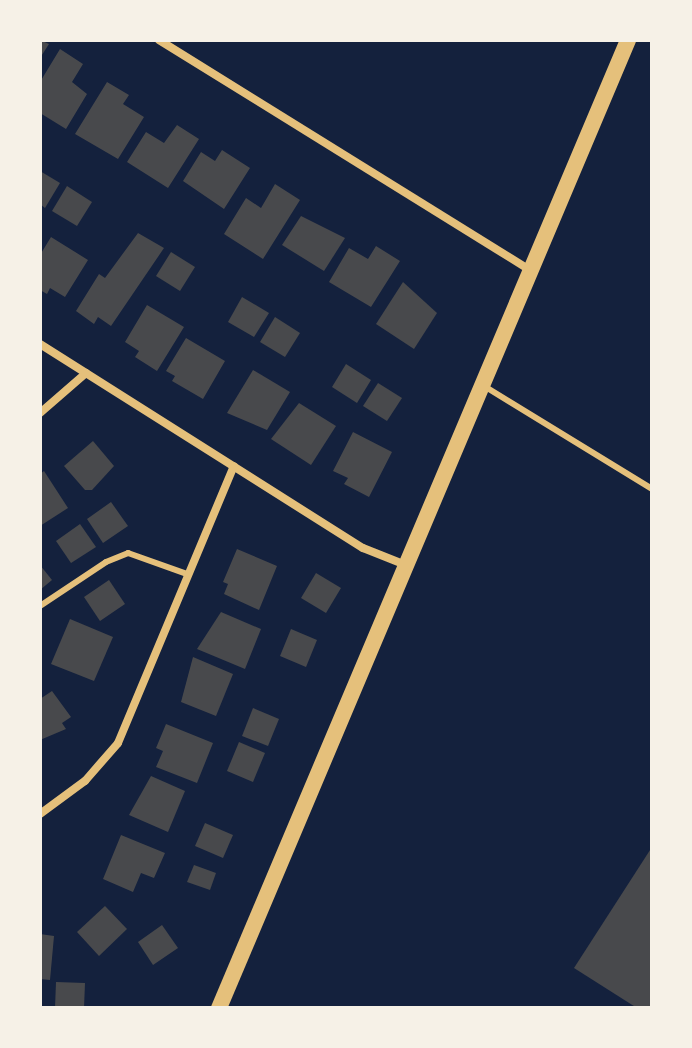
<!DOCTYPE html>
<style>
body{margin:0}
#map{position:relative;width:692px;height:1048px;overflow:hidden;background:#14213d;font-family:Montserrat,sans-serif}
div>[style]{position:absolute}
.building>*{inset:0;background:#48494c}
.service>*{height:6px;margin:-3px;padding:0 3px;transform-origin:3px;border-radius:3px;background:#e5c07b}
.minor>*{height:8px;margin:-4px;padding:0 4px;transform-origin:4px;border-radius:4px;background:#e5c07b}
.secondary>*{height:16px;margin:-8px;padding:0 8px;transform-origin:8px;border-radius:8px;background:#e5c07b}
span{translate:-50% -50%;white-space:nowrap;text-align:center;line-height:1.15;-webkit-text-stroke:7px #f6f1e7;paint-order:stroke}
.frame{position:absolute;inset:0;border:42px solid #f6f1e7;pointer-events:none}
</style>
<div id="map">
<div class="building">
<div style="clip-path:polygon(40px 40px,49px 44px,40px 58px)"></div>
<div style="clip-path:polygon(60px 49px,83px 64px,72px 82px,87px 94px,66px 129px,40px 113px,40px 82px)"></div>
<div style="clip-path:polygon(107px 82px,129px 95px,123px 104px,144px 117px,118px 159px,75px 134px)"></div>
<div style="clip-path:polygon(177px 125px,199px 139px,168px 188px,127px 162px,146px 132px,164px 143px)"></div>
<div style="clip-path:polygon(222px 150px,250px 168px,224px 209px,183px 181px,201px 152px,215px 161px)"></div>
<div style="clip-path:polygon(40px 171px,60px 183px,45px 208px,40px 204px)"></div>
<div style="clip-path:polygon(275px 184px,300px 200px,263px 259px,224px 234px,246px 198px,261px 208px)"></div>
<div style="clip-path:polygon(67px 186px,92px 202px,77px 226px,52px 211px)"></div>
<div style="clip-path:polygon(301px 216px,345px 238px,324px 271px,282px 245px)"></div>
<div style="clip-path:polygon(138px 233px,164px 248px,111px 326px,98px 317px,94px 324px,76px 311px,99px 274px,105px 278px)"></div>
<div style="clip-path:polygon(51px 237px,88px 260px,65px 297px,50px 288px,47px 294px,40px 290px,40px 255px)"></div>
<div style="clip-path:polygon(376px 246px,400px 261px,371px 307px,329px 282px,349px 248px,368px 259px)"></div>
<div style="clip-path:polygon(171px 252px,195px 267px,180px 291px,156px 276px)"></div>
<div style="clip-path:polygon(403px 282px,437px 313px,414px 349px,376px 324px)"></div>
<div style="clip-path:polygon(242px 297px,269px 313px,254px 337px,228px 322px)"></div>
<div style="clip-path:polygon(147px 305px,184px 327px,157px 371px,135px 357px,139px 351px,125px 342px)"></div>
<div style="clip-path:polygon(275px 317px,300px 333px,285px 357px,260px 342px)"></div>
<div style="clip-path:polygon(186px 338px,225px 361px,203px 399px,172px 381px,175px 376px,166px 371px)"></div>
<div style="clip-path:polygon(346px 364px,371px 380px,357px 403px,332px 387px)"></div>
<div style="clip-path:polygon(253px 370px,290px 392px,267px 430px,227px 413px)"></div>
<div style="clip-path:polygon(378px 383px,402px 398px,387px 421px,363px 406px)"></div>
<div style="clip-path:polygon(299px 403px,336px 426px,311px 465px,271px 439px)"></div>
<div style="clip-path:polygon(353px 432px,392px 452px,369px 497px,344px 484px,348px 478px,333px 471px)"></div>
<div style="clip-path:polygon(93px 441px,114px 466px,92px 490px,85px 490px,64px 466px)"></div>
<div style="clip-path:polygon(44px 471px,68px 508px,40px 526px,40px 474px)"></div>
<div style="clip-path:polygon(111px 502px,128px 526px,103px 543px,87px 519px)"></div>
<div style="clip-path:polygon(80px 524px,96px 547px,71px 563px,56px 541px)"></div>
<div style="clip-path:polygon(237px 549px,277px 566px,259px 610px,224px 594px,228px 584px,223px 582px)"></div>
<div style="clip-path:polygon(40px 565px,52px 580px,40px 590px)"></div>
<div style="clip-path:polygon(316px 573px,341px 588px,326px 613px,301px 598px)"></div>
<div style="clip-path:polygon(109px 580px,125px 604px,100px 621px,84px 597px)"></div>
<div style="clip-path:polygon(221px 612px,261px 629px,245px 669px,197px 649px)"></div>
<div style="clip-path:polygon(70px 619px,113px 637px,94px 681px,51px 664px)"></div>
<div style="clip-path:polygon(291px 629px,317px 640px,306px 667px,280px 656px)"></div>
<div style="clip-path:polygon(193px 657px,233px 674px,216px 716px,181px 702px)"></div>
<div style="clip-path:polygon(52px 691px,71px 717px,62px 723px,66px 729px,40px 740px,40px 699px)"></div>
<div style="clip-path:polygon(253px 708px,279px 719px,268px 746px,242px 736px)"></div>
<div style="clip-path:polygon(166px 724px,213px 743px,197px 783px,156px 767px,163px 751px,156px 748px)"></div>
<div style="clip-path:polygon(239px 742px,265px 753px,253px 782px,227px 771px)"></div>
<div style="clip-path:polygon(151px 776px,185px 791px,168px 832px,129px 815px)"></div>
<div style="clip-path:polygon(205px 823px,233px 835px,223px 858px,195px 846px)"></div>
<div style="clip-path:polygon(121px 835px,165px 853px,154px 878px,141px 873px,133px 892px,103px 879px)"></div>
<div style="clip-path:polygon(652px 847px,652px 1008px,637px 1008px,574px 968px)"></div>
<div style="clip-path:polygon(194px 865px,216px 873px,210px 890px,187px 882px)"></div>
<div style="clip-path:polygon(105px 906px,127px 929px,99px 956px,77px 932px)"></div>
<div style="clip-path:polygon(162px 925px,178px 948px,153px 965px,138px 942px)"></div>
<div style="clip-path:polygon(40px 934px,54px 936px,50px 980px,40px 979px)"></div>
<div style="clip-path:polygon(56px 982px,85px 983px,84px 1008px,55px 1008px)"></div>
</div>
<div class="service">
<div style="left:484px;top:386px;width:197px;rotate:31.5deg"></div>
<div style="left:40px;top:606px;width:79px;rotate:-33.7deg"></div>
<div style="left:106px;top:562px;width:24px;rotate:-22deg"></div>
<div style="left:128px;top:553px;width:63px;rotate:19.6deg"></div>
</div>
<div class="minor">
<div style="left:159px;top:40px;width:437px;rotate:31.8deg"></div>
<div style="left:40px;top:344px;width:382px;rotate:32.3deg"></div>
<div style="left:363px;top:548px;width:46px;rotate:21.6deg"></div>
<div style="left:40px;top:413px;width:61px;rotate:-41deg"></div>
<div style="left:40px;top:814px;width:56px;rotate:-36.3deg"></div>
<div style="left:85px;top:781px;width:50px;rotate:-49deg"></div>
<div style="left:118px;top:743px;width:300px;rotate:-67.3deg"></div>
</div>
<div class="secondary">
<div style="left:219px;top:1008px;width:1051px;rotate:-67.09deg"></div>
</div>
<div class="frame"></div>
</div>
